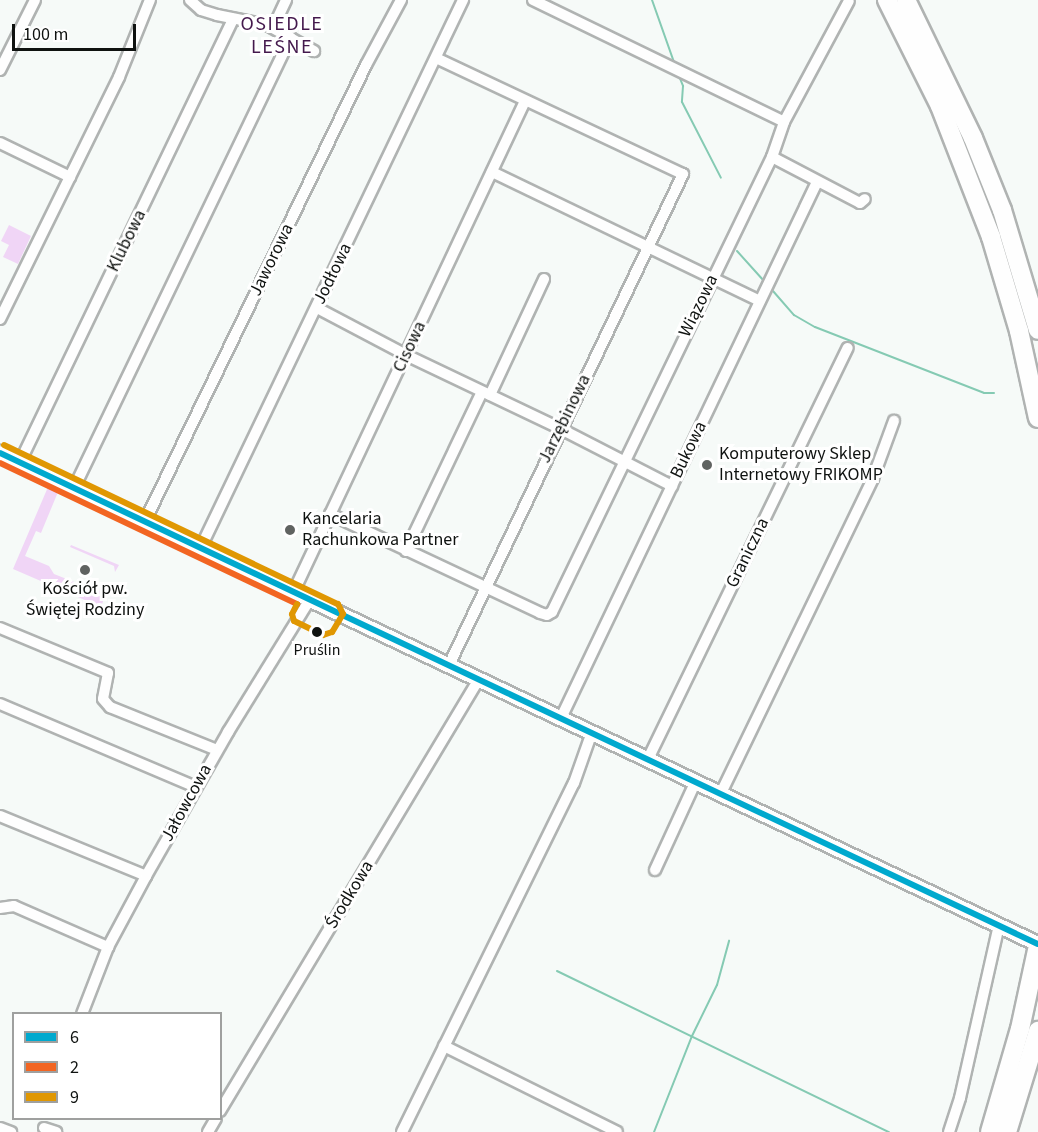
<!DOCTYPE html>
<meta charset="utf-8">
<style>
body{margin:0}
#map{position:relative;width:1038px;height:1132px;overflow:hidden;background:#f6faf8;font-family:"Source Sans 3",sans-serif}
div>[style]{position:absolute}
.green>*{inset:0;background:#f0d5f6}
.stream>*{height:2px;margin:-1px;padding:0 1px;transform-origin:1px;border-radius:1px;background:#85cab3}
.roads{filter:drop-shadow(2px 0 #b0b3b2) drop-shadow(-2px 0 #b0b3b2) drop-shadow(0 2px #b0b3b2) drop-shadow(0 -2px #b0b3b2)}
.street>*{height:10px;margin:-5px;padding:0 5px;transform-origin:5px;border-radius:5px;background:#fefefe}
.secondary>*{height:14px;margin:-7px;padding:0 7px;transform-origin:7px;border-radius:7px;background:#fefefe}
.highway>*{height:18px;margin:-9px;padding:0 9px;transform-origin:9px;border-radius:9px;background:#fefefe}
.bus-1>*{height:6px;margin:-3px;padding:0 3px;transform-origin:3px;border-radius:3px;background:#00a9ce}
.bus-2>*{height:6px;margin:-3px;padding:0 3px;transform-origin:3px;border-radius:3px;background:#f26522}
.bus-3>*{height:6px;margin:-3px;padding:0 3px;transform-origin:3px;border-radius:3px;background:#e09702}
.dots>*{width:16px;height:16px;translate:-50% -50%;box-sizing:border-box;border:3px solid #fff;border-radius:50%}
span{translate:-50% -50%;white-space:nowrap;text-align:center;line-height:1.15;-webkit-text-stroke:6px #fff;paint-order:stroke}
.bus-label{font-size:16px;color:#0f1210}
.street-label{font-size:18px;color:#0f1210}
.poi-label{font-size:18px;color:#0f1210}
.left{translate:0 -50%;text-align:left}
.neighbourhood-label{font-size:20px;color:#44194d;letter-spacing:1.5px}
.legend{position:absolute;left:12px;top:1012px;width:210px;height:108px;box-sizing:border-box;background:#fff;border:2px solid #9fa09f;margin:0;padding:8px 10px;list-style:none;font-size:18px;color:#0f1210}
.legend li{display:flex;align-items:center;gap:12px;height:30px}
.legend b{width:30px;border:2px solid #9fa09f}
.scale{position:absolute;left:12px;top:24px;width:124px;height:27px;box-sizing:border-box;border:3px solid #0f1210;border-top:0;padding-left:8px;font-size:18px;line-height:21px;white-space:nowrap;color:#0f1210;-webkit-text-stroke:4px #fff;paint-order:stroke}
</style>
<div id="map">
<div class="green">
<div style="clip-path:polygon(9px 225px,31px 236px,18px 264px,3px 257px,9px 245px,1px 241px)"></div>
<div style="clip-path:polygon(48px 487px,58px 492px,41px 533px,36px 531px,25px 556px,49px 566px,54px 574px,97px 591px,107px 590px,101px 607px,13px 569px)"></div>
<div style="clip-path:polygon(71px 545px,119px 565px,115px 572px,114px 566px,70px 547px)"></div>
</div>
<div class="stream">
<div style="left:652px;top:0;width:69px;rotate:70.5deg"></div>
<div style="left:679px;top:76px;width:11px;rotate:68deg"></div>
<div style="left:683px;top:86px;width:16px;rotate:94deg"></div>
<div style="left:682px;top:102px;width:85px;rotate:62.8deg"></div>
<div style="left:737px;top:251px;width:39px;rotate:48deg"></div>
<div style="left:773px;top:291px;width:32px;rotate:49deg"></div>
<div style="left:794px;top:315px;width:24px;rotate:30deg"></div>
<div style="left:815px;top:327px;width:181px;rotate:21.3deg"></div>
<div style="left:984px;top:393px;width:10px"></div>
<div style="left:557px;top:971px;width:369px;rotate:25.9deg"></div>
<div style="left:654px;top:1132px;width:103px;rotate:-68.4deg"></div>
<div style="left:692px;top:1036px;width:57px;rotate:-63.9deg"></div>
<div style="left:717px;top:985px;width:46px;rotate:-74.7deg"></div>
</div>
<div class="roads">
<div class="street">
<div style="left:190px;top:0;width:15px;rotate:42deg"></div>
<div style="left:201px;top:10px;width:17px;rotate:17deg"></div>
<div style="left:217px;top:15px;width:51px;rotate:11.3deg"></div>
<div style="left:267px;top:25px;width:54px;rotate:29deg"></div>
<div style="left:533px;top:0;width:279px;rotate:25.9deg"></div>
<div style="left:273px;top:28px;width:31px;rotate:-65deg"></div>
<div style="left:436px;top:58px;width:273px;rotate:25.2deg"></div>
<div style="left:683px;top:174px;width:544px;rotate:115.48deg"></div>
<div style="left:0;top:70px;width:78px;rotate:-63.4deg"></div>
<div style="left:0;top:143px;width:78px;rotate:25.9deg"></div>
<div style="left:772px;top:157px;width:99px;rotate:27.6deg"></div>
<div style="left:860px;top:203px;width:6px;rotate:-39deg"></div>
<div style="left:492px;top:172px;width:297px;rotate:25.7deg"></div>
<div style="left:317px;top:308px;width:101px;rotate:27.8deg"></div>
<div style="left:406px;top:355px;width:172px;rotate:25.5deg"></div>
<div style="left:561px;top:429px;width:125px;rotate:27.2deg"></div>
<div style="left:0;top:319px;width:270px;rotate:-63.8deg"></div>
<div style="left:119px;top:77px;width:83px;rotate:-68.1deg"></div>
<div style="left:490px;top:395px;width:128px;rotate:-65deg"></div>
<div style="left:20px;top:462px;width:492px;rotate:-64.3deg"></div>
<div style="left:74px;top:488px;width:500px;rotate:-64.31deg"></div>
<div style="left:330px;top:514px;width:232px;rotate:25.2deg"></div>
<div style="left:540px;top:613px;width:7px;rotate:16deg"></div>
<div style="left:547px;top:615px;width:6px;rotate:-31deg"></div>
<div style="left:552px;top:612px;width:505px;rotate:-64.2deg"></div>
<div style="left:772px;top:157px;width:37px;rotate:-71deg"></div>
<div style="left:784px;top:122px;width:137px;rotate:-61.8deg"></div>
<div style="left:145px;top:521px;width:507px;rotate:-64.14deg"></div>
<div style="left:366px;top:65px;width:74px;rotate:-61.7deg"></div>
<div style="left:201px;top:547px;width:607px;rotate:-64.41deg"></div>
<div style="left:406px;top:551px;width:176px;rotate:-64.5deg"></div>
<div style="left:293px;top:593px;width:544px;rotate:-64.75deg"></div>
<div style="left:0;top:628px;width:117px;rotate:22.6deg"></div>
<div style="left:108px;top:673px;width:26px;rotate:101deg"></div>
<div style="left:103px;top:699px;width:11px;rotate:49deg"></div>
<div style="left:110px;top:707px;width:115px;rotate:21.9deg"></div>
<div style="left:0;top:704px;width:213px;rotate:23deg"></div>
<div style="left:561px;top:718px;width:594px;rotate:-64.47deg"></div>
<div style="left:648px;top:759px;width:457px;rotate:-64.1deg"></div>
<div style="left:721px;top:793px;width:350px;rotate:-64.2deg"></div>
<div style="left:873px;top:478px;width:61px;rotate:-69.8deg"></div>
<div style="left:0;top:816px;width:158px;rotate:22.3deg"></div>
<div style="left:655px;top:870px;width:98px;rotate:-65.3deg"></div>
<div style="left:0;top:908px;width:14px;rotate:-8deg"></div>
<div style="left:14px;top:906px;width:103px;rotate:23.6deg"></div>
<div style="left:82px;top:1014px;width:72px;rotate:-68.8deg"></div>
<div style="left:108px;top:947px;width:81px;rotate:-61.8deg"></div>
<div style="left:146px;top:876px;width:166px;rotate:-60.3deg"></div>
<div style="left:228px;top:732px;width:154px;rotate:-58.3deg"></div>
<div style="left:444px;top:1046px;width:193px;rotate:26.4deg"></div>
<div style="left:220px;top:1111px;width:504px;rotate:-59.06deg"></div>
<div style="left:0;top:1128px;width:12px;rotate:20deg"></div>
<div style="left:44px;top:1128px;width:13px;rotate:18deg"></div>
<div style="left:208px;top:1132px;width:16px;rotate:-60deg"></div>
<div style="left:402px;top:1132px;width:389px;rotate:-63.8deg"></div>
<div style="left:574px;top:783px;width:54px;rotate:-70.6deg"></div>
<div style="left:949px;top:1132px;width:36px;rotate:-72deg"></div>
<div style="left:960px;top:1098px;width:177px;rotate:-77.3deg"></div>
</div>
<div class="secondary">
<div style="left:0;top:453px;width:1148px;rotate:25.32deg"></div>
</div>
<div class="highway">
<div style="left:887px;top:0;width:119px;rotate:63.4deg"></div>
<div style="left:940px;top:106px;width:141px;rotate:68.7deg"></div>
<div style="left:991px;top:237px;width:98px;rotate:73.4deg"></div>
<div style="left:1019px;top:331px;width:89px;rotate:77.7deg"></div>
<div style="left:906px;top:0;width:153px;rotate:64.1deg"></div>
<div style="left:973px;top:138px;width:78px;rotate:68.1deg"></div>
<div style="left:1002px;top:210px;width:125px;rotate:73.3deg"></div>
<div style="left:990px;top:1132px;width:107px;rotate:-73.8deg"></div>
<div style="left:1020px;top:1029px;width:85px;rotate:-77.8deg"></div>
<div style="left:1007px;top:1132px;width:106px;rotate:-72.9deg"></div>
</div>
</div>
<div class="bus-1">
<div style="left:0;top:453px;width:1148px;rotate:25.32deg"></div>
</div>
<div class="bus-2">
<div style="left:0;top:463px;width:329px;rotate:25.4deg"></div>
</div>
<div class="bus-3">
<div style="left:4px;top:445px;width:370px;rotate:25.5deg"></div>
<div style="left:338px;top:604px;width:11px;rotate:63deg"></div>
<div style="left:343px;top:614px;width:21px;rotate:121deg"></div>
<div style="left:332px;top:632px;width:9px;rotate:162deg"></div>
<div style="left:323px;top:635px;width:32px;rotate:-154deg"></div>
<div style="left:294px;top:621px;width:7px;rotate:-106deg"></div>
<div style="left:292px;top:614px;width:11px;rotate:-63deg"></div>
</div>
<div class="dots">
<div style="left:707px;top:465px;background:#606361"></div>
<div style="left:290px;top:530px;background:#606361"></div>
<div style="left:85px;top:570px;background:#606361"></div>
<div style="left:317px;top:632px;background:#0f1210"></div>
</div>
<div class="bus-label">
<span style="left:317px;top:650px">Pruślin</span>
</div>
<div class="street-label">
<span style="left:127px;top:241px;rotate:-64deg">Klubowa</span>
<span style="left:272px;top:260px;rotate:-64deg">Jaworowa</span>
<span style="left:333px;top:274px;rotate:-64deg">Jodłowa</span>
<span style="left:699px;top:306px;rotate:-64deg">Wiązowa</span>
<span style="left:410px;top:347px;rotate:-65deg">Cisowa</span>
<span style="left:565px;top:419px;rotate:-64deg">Jarzębinowa</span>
<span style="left:689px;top:450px;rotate:-64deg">Bukowa</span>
<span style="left:748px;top:553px;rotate:-64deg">Graniczna</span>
<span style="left:187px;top:803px;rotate:-61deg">Jałowcowa</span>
<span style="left:350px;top:895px;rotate:-59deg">Środkowa</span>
</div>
<div class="poi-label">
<span class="left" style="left:719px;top:465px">Komputerowy Sklep<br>Internetowy FRIKOMP</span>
<span class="left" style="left:302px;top:530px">Kancelaria<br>Rachunkowa Partner</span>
<span style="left:85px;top:600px">Kościół pw.<br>Świętej Rodziny</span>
</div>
<div class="neighbourhood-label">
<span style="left:282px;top:36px">OSIEDLE<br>LEŚNE</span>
</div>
<ul class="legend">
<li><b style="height:8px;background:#00a9ce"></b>6</li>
<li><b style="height:8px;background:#f26522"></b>2</li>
<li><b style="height:8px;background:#e09702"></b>9</li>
</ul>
<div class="scale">100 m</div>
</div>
